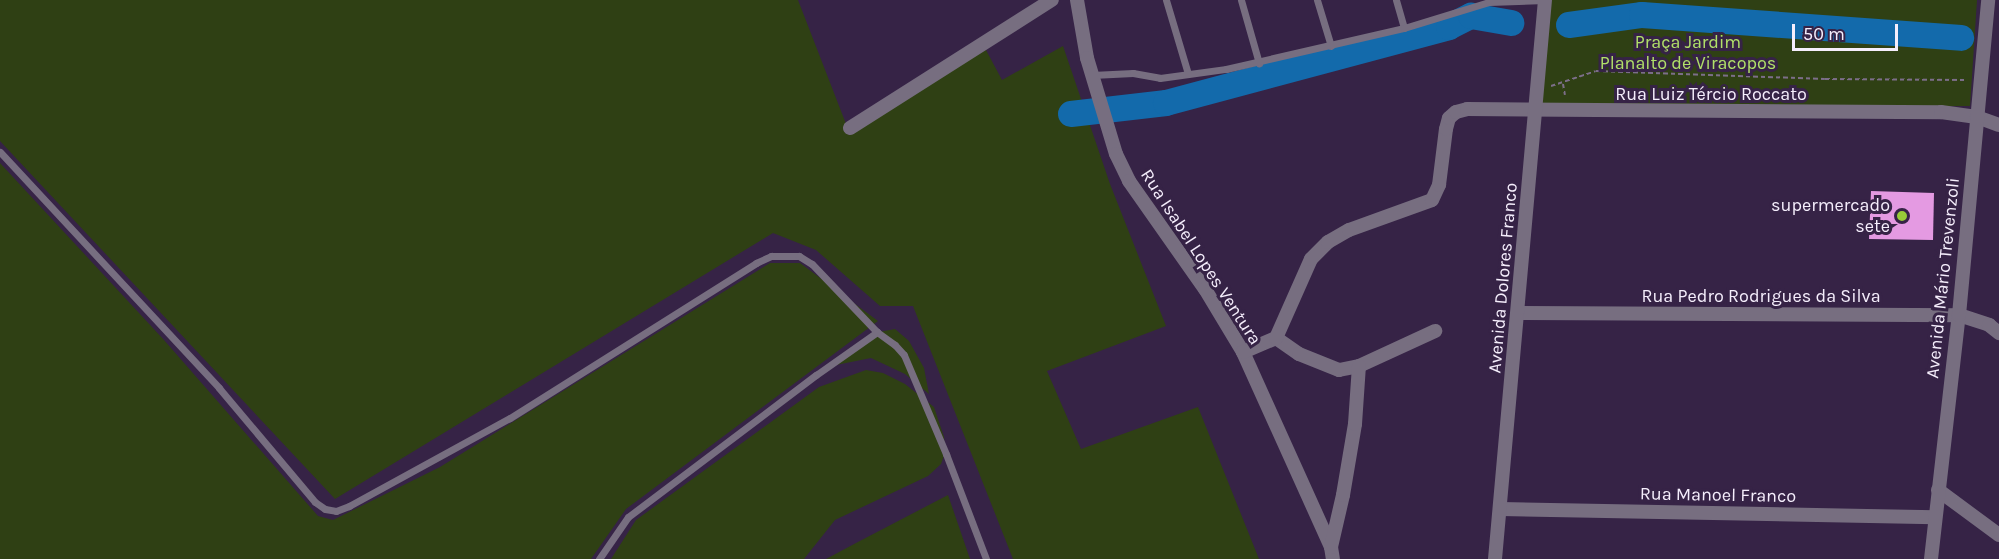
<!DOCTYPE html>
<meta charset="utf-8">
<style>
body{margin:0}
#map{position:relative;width:1999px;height:559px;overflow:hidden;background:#362346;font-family:Karla,sans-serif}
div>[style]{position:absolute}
.green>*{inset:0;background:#2f4014}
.river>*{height:26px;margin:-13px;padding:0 13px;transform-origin:13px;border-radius:13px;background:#136aab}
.building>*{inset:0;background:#e49ae2}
.path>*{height:2px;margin-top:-1px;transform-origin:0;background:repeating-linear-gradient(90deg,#7c6e89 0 4.5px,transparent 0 7.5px)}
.lane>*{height:7px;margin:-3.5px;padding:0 3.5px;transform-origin:3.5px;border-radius:3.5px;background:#776e80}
.street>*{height:14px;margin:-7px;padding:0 7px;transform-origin:7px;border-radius:7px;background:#776e80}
.dots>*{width:16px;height:16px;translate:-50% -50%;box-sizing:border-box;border:3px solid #362346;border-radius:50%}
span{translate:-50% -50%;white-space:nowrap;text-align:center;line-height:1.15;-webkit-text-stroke:6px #362346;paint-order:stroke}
.park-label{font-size:18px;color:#b1e169}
.street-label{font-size:18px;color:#f5eefc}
.poi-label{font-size:18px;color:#f5eefc}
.right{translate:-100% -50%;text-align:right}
.scale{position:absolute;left:1792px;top:24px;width:106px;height:27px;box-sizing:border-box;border:3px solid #f5eefc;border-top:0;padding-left:8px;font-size:18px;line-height:21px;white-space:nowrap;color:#f5eefc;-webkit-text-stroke:4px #362346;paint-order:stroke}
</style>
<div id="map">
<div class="green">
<div style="clip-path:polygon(0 0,798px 0,848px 129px,986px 50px,1002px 80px,1063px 46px,1110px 184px,1166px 326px,1047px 371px,1081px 449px,1198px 407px,1259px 559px,1013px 559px,913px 306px,880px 306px,816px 250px,773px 233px,335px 499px,0 141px)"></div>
<div style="clip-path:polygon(1550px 0,1977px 0,1970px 106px,1568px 108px,1540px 106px)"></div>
<div style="clip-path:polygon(0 163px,164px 340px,318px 516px,333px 520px,440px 467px,770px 263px,800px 263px,878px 321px,626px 509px,591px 559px,0 559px)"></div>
<div style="clip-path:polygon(895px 329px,909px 341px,924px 368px,929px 394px,905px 374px,871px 358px,836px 365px,879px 332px)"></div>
<div style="clip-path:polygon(866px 370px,883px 373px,905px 384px,934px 407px,944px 437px,945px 453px,941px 464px,928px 476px,835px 520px,804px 559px,611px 559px,636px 520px,819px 387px)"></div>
<div style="clip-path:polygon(948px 495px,970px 559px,826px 559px,856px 543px)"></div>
</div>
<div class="river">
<div style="left:1569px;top:25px;width:74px;rotate:-7.8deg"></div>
<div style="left:1642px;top:15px;width:320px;rotate:4.1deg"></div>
<div style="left:1071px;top:114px;width:96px;rotate:-6.6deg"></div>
<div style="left:1166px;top:103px;width:293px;rotate:-15deg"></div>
<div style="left:1449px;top:27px;width:25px;rotate:-27deg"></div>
<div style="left:1471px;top:16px;width:41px;rotate:9.9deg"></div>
</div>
<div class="building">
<div style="clip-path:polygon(1871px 191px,1934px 193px,1933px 240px,1869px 239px)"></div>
</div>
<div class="path">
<div style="left:1563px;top:84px;width:11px;rotate:80deg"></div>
<div style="left:1551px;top:86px;width:47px;rotate:-18.4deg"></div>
<div style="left:1596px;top:71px;width:229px;rotate:2deg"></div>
<div style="left:1825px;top:79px;width:141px;rotate:0.4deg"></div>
</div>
<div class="lane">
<div style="left:1166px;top:0;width:77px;rotate:73.4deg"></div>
<div style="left:1241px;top:0;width:66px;rotate:74.1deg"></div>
<div style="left:1317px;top:0;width:48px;rotate:73.1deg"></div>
<div style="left:1396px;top:0;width:29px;rotate:74deg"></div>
<div style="left:1092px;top:75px;width:41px;rotate:-2.8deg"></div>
<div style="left:1133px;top:73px;width:27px;rotate:10deg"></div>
<div style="left:1160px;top:78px;width:67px;rotate:-7.8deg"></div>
<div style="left:1226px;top:69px;width:183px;rotate:-13deg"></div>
<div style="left:1404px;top:28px;width:89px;rotate:-17deg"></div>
<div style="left:1489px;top:2px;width:56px;rotate:-2deg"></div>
<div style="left:0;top:152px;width:322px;rotate:47.1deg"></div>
<div style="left:219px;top:388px;width:149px;rotate:49.9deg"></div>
<div style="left:315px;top:502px;width:12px;rotate:35deg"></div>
<div style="left:325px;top:509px;width:11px;rotate:10deg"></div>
<div style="left:336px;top:511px;width:14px;rotate:-21deg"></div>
<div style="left:349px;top:506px;width:183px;rotate:-28.7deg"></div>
<div style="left:510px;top:418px;width:291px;rotate:-32.2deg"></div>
<div style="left:756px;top:263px;width:17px;rotate:-25deg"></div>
<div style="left:771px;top:256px;width:28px"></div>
<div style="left:799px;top:256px;width:15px;rotate:32deg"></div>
<div style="left:812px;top:264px;width:94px;rotate:46.3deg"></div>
<div style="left:877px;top:332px;width:22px;rotate:36deg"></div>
<div style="left:895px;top:345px;width:13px;rotate:48deg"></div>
<div style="left:904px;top:355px;width:108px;rotate:67deg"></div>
<div style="left:946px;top:454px;width:112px;rotate:69.1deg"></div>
<div style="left:599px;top:559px;width:51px;rotate:-55.4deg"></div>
<div style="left:628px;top:517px;width:236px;rotate:-37.1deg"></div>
<div style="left:816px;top:375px;width:75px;rotate:-35.2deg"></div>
</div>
<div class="street">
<div style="left:1077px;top:0;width:59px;rotate:80.2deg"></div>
<div style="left:1087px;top:58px;width:100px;rotate:73.2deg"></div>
<div style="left:1116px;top:154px;width:30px;rotate:64deg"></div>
<div style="left:1129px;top:181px;width:132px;rotate:54.9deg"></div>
<div style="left:1205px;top:289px;width:74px;rotate:58.9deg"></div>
<div style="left:1243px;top:352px;width:214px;rotate:65.7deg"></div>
<div style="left:1331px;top:547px;width:12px;rotate:81deg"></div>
<div style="left:850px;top:128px;width:239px;rotate:-32.4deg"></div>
<div style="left:1518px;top:313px;width:441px;rotate:0.3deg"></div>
<div style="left:1959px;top:315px;width:32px;rotate:18deg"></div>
<div style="left:1989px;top:325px;width:13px;rotate:39deg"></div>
<div style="left:1276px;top:338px;width:28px;rotate:35deg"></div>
<div style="left:1299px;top:354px;width:43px;rotate:21.8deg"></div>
<div style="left:1339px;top:370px;width:20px;rotate:-11deg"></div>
<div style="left:1359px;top:366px;width:84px;rotate:-24.7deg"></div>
<div style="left:1243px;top:352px;width:36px;rotate:-23deg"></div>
<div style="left:1276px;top:338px;width:86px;rotate:-66.1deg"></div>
<div style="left:1311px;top:259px;width:24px;rotate:-45deg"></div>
<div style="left:1328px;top:242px;width:24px;rotate:-30deg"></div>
<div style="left:1349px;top:230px;width:88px;rotate:-19.9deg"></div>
<div style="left:1432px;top:200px;width:17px;rotate:-65deg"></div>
<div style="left:1439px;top:185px;width:56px;rotate:-82.9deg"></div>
<div style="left:1446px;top:129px;width:11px;rotate:-75deg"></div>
<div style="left:1449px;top:118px;width:9px;rotate:-41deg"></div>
<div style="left:1456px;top:112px;width:11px;rotate:-15deg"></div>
<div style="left:1467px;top:109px;width:474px;rotate:0.4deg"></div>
<div style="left:1941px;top:112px;width:36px;rotate:8deg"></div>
<div style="left:1977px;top:117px;width:23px;rotate:20deg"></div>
<div style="left:1938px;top:490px;width:76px;rotate:36.4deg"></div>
<div style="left:1501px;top:509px;width:434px;rotate:1.1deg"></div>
<div style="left:1331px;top:547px;width:53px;rotate:-77deg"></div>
<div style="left:1343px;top:495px;width:72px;rotate:-80.4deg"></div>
<div style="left:1355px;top:424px;width:58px;rotate:-86.1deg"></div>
<div style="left:1495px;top:559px;width:561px;rotate:-84.89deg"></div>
<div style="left:1931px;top:559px;width:246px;rotate:-83.5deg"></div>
<div style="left:1959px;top:315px;width:316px;rotate:-84.7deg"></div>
</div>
<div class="dots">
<div style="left:1902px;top:216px;background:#97cc38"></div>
</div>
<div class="park-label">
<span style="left:1688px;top:53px">Praça Jardim<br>Planalto de Viracopos</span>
</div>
<div class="street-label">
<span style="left:1711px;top:94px">Rua Luiz Tércio Roccato</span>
<span style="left:1201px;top:257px;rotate:57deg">Rua Isabel Lopes Ventura</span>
<span style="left:1503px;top:278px;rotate:-85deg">Avenida Dolores Franco</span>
<span style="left:1943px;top:278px;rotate:-84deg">Avenida Mário Trevenzoli</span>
<span style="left:1761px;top:296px">Rua Pedro Rodrigues da Silva</span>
<span style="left:1718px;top:495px;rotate:1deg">Rua Manoel Franco</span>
</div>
<div class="poi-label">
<span class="right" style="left:1890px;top:216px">supermercado<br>sete</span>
</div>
<div class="scale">50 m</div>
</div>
